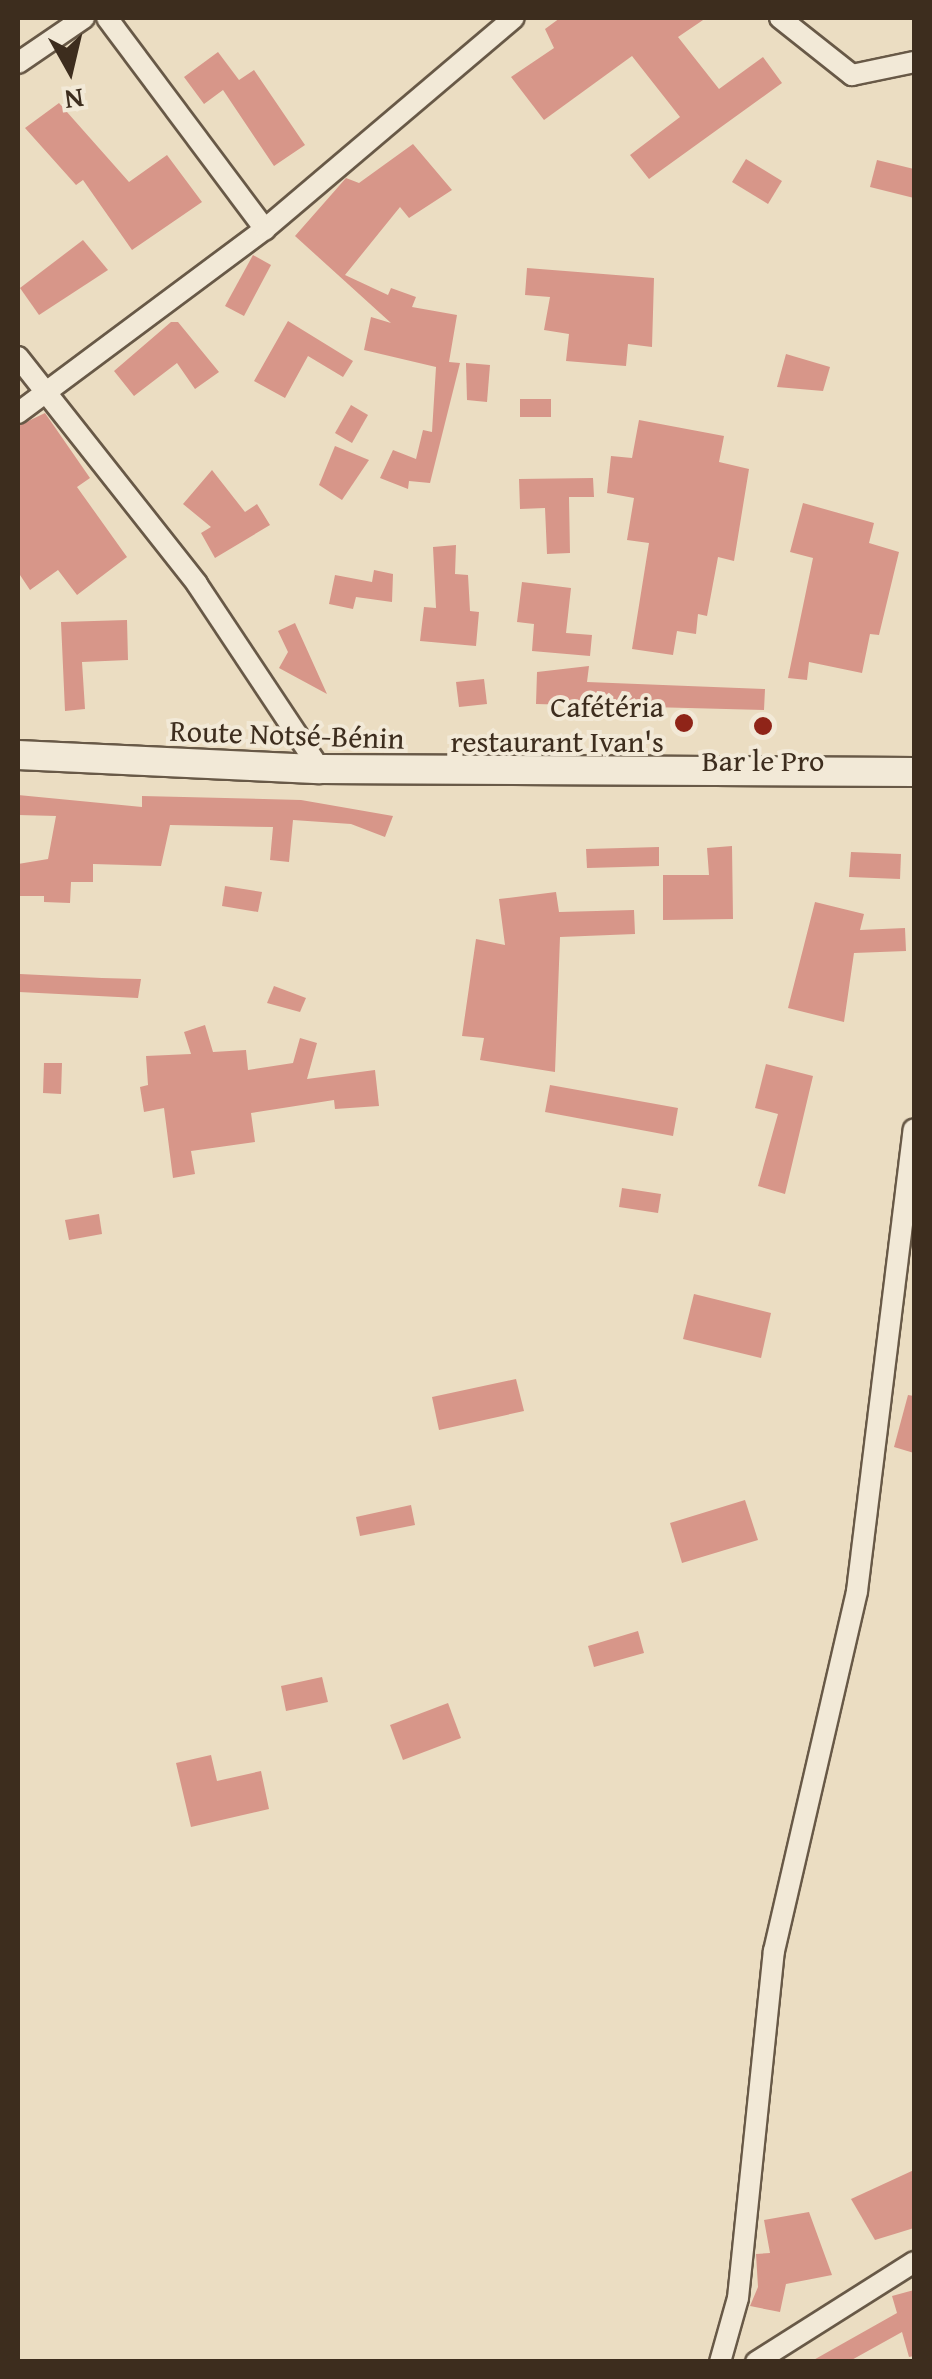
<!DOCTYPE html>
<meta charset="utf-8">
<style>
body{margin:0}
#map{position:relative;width:932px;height:2379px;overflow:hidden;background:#ebddc2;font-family:"Gentium Book Plus",serif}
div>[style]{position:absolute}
.building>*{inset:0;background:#d79689}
.roads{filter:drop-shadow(2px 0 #685947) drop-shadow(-2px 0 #685947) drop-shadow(0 2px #685947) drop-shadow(0 -2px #685947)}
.minor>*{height:20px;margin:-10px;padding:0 10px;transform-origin:10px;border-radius:10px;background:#f2e9d7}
.secondary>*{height:28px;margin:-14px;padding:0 14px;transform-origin:14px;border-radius:14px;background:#f2e9d7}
.dots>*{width:28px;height:28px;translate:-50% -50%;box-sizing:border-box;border:5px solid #f2e9d7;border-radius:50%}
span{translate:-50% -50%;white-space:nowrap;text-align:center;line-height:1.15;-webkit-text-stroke:8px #f2e9d7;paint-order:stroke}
.poi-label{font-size:30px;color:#3d2d1e}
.right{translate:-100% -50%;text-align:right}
.street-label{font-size:30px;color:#3d2d1e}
.frame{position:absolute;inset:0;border:20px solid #3d2d1e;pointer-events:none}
.north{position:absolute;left:20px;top:20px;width:100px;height:100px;-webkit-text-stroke:8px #f2e9d7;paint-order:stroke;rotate:172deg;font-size:28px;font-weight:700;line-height:40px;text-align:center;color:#3d2d1e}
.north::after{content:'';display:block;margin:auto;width:35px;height:45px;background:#3d2d1e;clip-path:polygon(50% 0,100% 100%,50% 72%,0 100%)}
</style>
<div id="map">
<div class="building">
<div style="clip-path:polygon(560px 18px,706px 18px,678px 37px,719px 89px,763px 57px,782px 83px,649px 179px,630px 155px,680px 117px,632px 56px,544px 120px,511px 77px,554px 48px,545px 29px)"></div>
<div style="clip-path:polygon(218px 52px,239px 80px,254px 70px,305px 145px,274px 166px,223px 90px,204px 104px,184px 77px)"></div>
<div style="clip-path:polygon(59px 103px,129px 182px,167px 155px,202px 202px,132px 250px,83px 180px,76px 185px,25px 128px)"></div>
<div style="clip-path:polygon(413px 144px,452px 190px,409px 218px,400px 207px,345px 275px,388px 295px,391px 288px,416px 297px,412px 307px,457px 315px,449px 362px,460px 363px,430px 483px,409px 481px,408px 489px,380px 478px,393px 450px,416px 459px,423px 430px,432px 432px,436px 367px,364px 350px,371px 317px,391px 323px,295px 236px,346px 178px,359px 183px)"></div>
<div style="clip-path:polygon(746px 159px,782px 181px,768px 204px,732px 182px)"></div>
<div style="clip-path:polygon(877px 160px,914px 169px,914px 198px,870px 187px)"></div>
<div style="clip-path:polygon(83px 240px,108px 270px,39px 315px,20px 288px)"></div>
<div style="clip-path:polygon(253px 255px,271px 265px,244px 316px,225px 306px)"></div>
<div style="clip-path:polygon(527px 268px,654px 278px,652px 347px,628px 344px,626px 366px,566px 361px,569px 334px,544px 330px,550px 297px,525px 295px)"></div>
<div style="clip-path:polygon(288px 321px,353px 361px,343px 377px,308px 356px,285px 398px,254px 381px)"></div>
<div style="clip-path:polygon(171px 322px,178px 322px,219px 372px,195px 389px,177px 363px,134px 396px,114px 371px)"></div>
<div style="clip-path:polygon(786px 354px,830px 367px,823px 391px,777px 387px)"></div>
<div style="clip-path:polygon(466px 363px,490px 365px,487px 402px,467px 400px)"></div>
<div style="clip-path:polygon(520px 399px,551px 399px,551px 417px,520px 417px)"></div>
<div style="clip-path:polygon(351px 405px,368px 415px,352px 443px,335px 433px)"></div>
<div style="clip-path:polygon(45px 413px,90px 478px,77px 487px,127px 557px,77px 595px,58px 570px,30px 590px,18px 572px,18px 426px)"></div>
<div style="clip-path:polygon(639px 420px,724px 436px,719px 462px,749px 469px,734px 561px,718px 557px,707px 616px,698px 614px,696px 634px,677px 631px,673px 655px,632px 649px,649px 543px,627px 540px,634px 498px,607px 493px,611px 456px,632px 458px)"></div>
<div style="clip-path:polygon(335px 446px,369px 460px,342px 500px,319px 485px)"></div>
<div style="clip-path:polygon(212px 470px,245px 512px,257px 504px,270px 525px,215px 558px,201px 533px,211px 527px,183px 504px)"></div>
<div style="clip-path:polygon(593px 478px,594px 497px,569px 497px,570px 553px,547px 554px,545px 508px,520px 509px,519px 479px)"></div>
<div style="clip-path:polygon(803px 503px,874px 523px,869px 543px,899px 552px,879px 635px,870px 634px,862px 673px,809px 662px,807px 680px,788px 678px,813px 558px,790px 552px)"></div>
<div style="clip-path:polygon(456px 545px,455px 574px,468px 575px,470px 611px,479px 612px,476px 646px,420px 641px,424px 607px,436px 608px,433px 547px)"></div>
<div style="clip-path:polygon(374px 570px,393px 574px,392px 602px,356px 597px,353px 609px,329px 604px,335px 575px,372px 582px)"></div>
<div style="clip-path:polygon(522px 582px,571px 588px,566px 633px,592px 635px,590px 656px,532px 651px,534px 624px,517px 622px)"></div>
<div style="clip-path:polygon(127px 620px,128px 660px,82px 662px,85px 709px,65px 711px,61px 622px)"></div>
<div style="clip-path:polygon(295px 623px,327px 694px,279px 668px,288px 652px,278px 631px)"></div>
<div style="clip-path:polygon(589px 666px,587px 682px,765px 689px,764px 710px,536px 704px,537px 672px)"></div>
<div style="clip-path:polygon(484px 679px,487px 704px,459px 707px,456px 682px)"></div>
<div style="clip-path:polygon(18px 795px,142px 807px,142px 796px,301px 800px,393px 816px,385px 837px,351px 824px,293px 820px,289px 862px,270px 860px,273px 827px,170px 825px,161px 866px,93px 864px,93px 882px,71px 882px,70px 903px,44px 902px,44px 896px,18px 896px,18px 864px,48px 859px,56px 816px,18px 815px)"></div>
<div style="clip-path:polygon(732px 846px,733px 919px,663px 920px,663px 875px,709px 875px,707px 848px)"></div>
<div style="clip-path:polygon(659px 847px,659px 866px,587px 868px,586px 849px)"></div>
<div style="clip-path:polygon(851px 852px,901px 854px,900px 879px,849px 877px)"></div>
<div style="clip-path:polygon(225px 886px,262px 892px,258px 912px,222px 906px)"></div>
<div style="clip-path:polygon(556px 892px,559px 912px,634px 910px,635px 934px,560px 937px,555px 1072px,480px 1060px,484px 1038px,462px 1036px,476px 939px,505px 945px,499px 899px)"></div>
<div style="clip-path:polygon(815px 902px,864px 914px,860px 930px,905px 928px,906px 951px,854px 953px,844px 1022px,788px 1008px)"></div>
<div style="clip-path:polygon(20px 974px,102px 978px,141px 979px,138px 998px,19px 992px)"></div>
<div style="clip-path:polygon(274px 986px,306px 998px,300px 1012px,267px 1003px)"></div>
<div style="clip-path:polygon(205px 1025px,213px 1052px,246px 1050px,248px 1070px,293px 1063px,300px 1038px,317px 1043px,307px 1079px,375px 1070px,379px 1106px,335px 1109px,334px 1100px,251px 1113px,255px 1142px,191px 1151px,195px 1174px,173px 1178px,164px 1108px,144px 1112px,140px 1087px,148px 1085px,146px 1056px,191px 1054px,184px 1032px)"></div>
<div style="clip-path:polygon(44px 1063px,62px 1063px,61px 1094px,43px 1093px)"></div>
<div style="clip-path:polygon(766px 1064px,813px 1076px,785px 1194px,758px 1186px,778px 1114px,755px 1108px)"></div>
<div style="clip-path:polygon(550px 1085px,678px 1108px,673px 1136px,545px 1112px)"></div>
<div style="clip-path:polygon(622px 1188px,661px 1194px,658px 1213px,619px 1207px)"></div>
<div style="clip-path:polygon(99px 1214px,102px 1234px,69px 1240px,65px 1220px)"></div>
<div style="clip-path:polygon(694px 1294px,771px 1313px,761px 1358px,683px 1339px)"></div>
<div style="clip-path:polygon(516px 1379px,524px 1411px,439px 1430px,432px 1397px)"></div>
<div style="clip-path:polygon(908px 1395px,914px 1396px,914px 1453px,894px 1447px)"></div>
<div style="clip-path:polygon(745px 1500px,758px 1540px,682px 1563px,670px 1523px)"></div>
<div style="clip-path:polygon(411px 1505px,415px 1525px,360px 1536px,356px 1517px)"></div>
<div style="clip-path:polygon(638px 1631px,644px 1653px,594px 1667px,588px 1646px)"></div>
<div style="clip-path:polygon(322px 1677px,328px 1702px,286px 1711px,281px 1686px)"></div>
<div style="clip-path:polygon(448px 1703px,461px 1738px,403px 1760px,390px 1725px)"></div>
<div style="clip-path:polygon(211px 1755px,217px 1781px,261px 1771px,269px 1809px,191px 1827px,176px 1763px)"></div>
<div style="clip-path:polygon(914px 2170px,914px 2228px,875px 2240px,851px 2199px)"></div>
<div style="clip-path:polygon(809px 2212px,832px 2275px,786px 2284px,780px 2312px,750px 2306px,758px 2287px,756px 2254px,770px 2253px,764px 2220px)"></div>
<div style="clip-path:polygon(914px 2290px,914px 2356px,909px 2357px,902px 2332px,848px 2362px,810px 2362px,897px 2313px,892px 2296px)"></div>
</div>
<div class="roads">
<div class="minor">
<div style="left:107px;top:18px;width:264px;rotate:53.2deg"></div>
<div style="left:780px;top:18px;width:92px;rotate:38.4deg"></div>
<div style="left:852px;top:75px;width:63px;rotate:-11.8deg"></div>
<div style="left:18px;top:63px;width:80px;rotate:-34.3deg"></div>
<div style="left:18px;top:357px;width:289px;rotate:51.7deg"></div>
<div style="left:197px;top:584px;width:222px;rotate:56.4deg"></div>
<div style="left:18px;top:413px;width:308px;rotate:-36.7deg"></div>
<div style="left:265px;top:229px;width:326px;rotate:-40.3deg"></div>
<div style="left:720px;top:2362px;width:66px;rotate:-74.3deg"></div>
<div style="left:738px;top:2298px;width:349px;rotate:-84.1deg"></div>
<div style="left:774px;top:1951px;width:369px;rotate:-77deg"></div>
<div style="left:857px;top:1591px;width:465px;rotate:-83deg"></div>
<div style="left:756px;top:2362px;width:187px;rotate:-32.3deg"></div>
</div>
<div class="secondary">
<div style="left:18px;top:755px;width:302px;rotate:2.7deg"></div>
<div style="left:320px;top:769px;width:594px;rotate:0.29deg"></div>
</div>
</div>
<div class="dots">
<div style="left:684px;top:723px;background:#8f2418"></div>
<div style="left:763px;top:726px;background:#8f2418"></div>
</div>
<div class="poi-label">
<span class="right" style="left:664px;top:723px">Cafétéria<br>restaurant Ivan's</span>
<span style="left:763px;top:760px">Bar le Pro</span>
</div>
<div class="street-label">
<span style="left:287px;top:734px;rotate:2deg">Route Notsé-Bénin</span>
</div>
<div class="frame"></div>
<div class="north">N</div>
</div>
